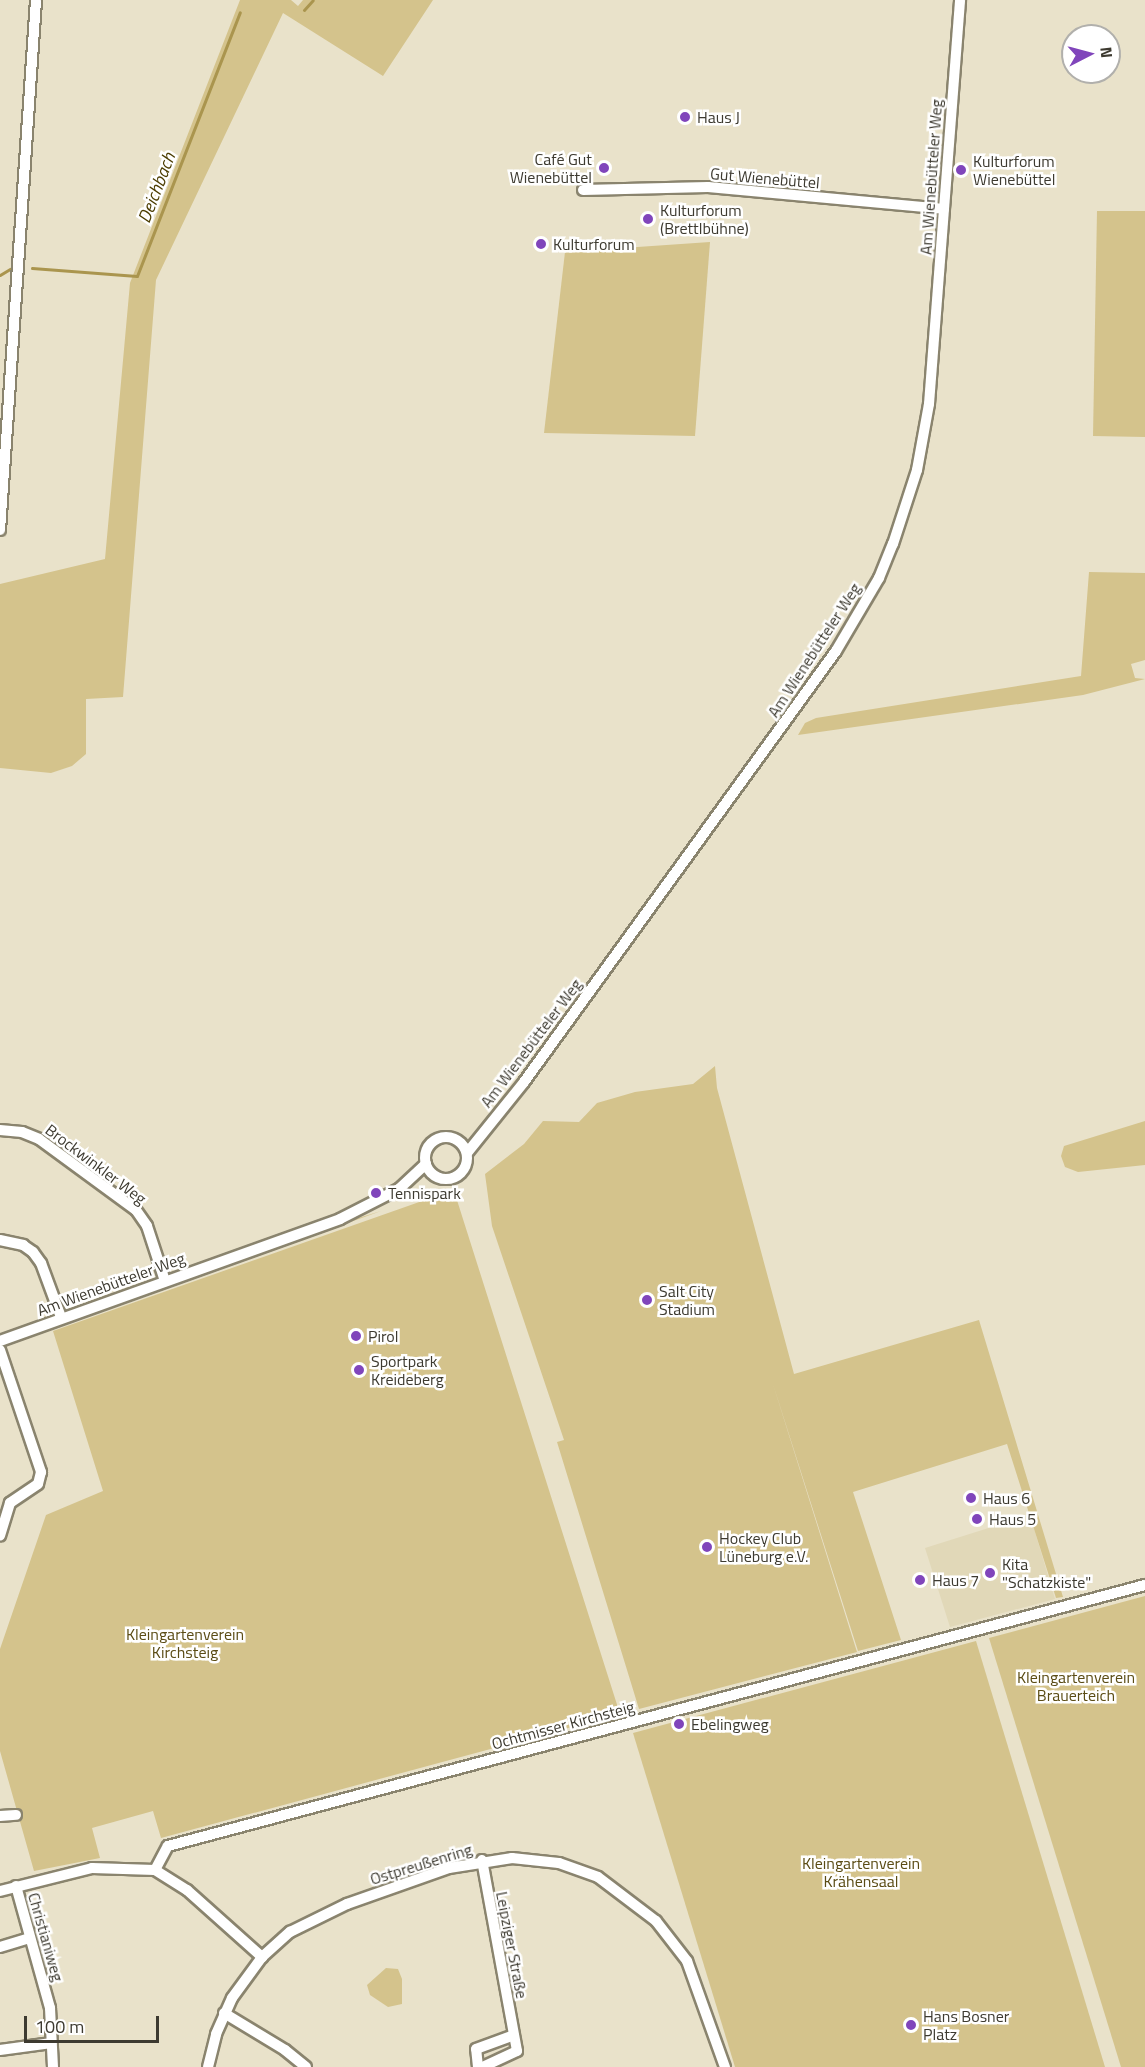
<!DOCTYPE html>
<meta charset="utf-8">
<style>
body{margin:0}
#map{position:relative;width:1145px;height:2067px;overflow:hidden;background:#e9e2ca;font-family:"Titillium Web",sans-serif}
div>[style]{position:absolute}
.built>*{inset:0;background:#e1d8b8}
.green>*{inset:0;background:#d4c38c}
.stream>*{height:3px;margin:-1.5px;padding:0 1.5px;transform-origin:1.5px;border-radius:1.5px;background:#aa954e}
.roads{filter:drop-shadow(2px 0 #8a846e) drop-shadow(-2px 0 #8a846e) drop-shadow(0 2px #8a846e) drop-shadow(0 -2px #8a846e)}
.minor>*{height:10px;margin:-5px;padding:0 5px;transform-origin:5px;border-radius:5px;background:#fff}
.minor>.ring{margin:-5px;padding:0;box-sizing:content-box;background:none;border:10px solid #fff;border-radius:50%}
.dots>*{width:16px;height:16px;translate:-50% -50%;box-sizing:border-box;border:3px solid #fff;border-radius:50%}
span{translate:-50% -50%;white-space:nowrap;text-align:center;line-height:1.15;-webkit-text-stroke:5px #fff;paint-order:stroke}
.poi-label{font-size:16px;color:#3d3a30}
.left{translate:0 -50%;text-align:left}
.right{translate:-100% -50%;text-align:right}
.street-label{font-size:16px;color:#3d3a30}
.park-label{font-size:16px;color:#5b4c15}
.water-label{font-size:18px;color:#4c3d01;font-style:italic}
.north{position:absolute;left:1061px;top:24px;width:60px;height:60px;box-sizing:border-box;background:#fff;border:2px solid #b1b0ac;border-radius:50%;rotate:84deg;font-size:16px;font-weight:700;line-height:24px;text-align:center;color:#3d3a30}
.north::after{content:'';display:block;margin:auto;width:21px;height:27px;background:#8045bb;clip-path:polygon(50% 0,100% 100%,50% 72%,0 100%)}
.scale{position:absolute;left:24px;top:2016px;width:135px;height:27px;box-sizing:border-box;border:3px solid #3d3a30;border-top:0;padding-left:8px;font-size:18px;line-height:21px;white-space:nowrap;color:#3d3a30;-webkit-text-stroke:4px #fff;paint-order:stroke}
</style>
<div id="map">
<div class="built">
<div style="clip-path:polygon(1030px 1515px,1055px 1599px,950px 1627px,925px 1548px)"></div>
</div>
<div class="green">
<div style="clip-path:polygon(240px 0,291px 0,298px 6px,303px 0,433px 0,383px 76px,283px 13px,156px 280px,123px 697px,86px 699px,86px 754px,72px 766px,51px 773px,0 768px,0 584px,105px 559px,130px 283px)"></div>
<div style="clip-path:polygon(1097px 211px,1145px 211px,1145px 437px,1093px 436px)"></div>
<div style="clip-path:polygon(710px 242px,695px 436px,544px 433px,565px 252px)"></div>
<div style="clip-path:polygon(1089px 572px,1145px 573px,1145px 660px,1131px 664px,1135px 678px,1145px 679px,1083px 695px,798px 735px,805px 723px,816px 718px,1081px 676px)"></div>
<div style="clip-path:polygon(715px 1066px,717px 1088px,794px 1374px,979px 1320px,1063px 1597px,1056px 1598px,1007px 1444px,853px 1492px,901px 1640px,858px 1651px,772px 1381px,857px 1652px,639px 1709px,557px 1442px,564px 1440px,492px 1226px,485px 1174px,524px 1144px,543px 1121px,579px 1122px,597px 1103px,635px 1092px,693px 1084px)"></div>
<div style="clip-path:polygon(1145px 1121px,1145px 1165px,1078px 1172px,1065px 1167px,1061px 1156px,1064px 1146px)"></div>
<div style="clip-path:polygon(442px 1194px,456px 1197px,620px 1714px,161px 1838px,153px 1811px,92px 1828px,100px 1858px,34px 1871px,0 1751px,0 1649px,46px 1515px,103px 1491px,53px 1331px)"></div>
<div style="clip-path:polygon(381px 1211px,164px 1289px,162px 1286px,352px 1220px)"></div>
<div style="clip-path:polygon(1145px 1596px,1145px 2067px,1121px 2067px,989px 1638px)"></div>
<div style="clip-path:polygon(976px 1641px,1105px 2067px,735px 2067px,633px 1733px)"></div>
<div style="clip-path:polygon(386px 1968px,398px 1969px,402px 1979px,402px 2004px,388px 2007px,370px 1995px,367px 1985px)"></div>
</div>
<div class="stream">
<div style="left:304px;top:10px;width:13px;rotate:-48deg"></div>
<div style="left:32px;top:268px;width:105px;rotate:4.4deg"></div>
<div style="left:137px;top:276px;width:283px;rotate:-68.7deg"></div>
<div style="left:0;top:275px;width:12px;rotate:-31deg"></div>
</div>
<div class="roads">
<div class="minor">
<div style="left:583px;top:190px;width:125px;rotate:-1.4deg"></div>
<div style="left:708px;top:187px;width:237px;rotate:5.3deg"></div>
<div style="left:0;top:530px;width:531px;rotate:-86.11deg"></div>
<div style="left:0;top:1130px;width:22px;rotate:5deg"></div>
<div style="left:22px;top:1132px;width:18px;rotate:22deg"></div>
<div style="left:39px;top:1139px;width:120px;rotate:36.2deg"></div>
<div style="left:136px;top:1210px;width:19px;rotate:55deg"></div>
<div style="left:147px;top:1226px;width:58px;rotate:71.9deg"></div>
<div class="ring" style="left:425px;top:1137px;width:32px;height:32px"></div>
<div style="left:467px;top:1153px;width:91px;rotate:-51.2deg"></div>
<div style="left:524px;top:1082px;width:532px;rotate:-54.1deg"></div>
<div style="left:836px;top:651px;width:85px;rotate:-59.5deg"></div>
<div style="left:879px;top:578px;width:37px;rotate:-68deg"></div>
<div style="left:893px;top:544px;width:78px;rotate:-72deg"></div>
<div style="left:917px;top:470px;width:67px;rotate:-79.7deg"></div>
<div style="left:929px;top:404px;width:405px;rotate:-85.6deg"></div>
<div style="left:0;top:1240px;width:24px;rotate:12deg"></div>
<div style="left:23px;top:1245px;width:12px;rotate:35deg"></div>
<div style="left:33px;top:1252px;width:14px;rotate:54deg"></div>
<div style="left:41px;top:1263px;width:58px;rotate:69.7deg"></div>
<div style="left:0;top:1341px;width:361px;rotate:-19.7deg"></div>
<div style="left:340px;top:1219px;width:66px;rotate:-27deg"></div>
<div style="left:399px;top:1189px;width:37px;rotate:-43deg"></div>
<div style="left:0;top:1350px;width:129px;rotate:71.4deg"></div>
<div style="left:41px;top:1472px;width:12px;rotate:104deg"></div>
<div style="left:38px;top:1484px;width:34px;rotate:146deg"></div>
<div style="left:10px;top:1503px;width:34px;rotate:107deg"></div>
<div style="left:0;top:1816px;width:16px;rotate:-4deg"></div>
<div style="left:482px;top:1860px;width:194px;rotate:79.6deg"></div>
<div style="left:517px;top:2051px;width:38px;rotate:155deg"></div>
<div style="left:155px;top:1870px;width:27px;rotate:-62deg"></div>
<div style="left:168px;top:1846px;width:1011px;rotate:-14.96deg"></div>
<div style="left:16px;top:1886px;width:127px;rotate:74.4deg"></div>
<div style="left:50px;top:2008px;width:59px;rotate:87.1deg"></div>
<div style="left:0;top:1891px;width:95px;rotate:-14deg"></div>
<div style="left:92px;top:1868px;width:63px;rotate:1.8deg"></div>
<div style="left:155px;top:1870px;width:38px;rotate:32deg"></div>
<div style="left:187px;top:1890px;width:101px;rotate:41.8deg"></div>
<div style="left:0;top:1947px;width:31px;rotate:-17deg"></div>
<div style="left:224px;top:2013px;width:71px;rotate:31.2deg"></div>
<div style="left:285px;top:2050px;width:27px;rotate:39deg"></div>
<div style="left:0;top:2050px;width:52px;rotate:-7.7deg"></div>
<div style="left:208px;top:2067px;width:34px;rotate:-76deg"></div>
<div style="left:216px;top:2034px;width:39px;rotate:-66deg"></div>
<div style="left:232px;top:1998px;width:51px;rotate:-53.8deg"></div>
<div style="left:262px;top:1957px;width:38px;rotate:-42deg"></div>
<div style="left:290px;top:1932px;width:64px;rotate:-26.2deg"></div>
<div style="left:347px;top:1904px;width:108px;rotate:-19.4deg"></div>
<div style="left:449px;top:1868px;width:64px;rotate:-9deg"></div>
<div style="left:512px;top:1858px;width:47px;rotate:6.1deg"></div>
<div style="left:559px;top:1863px;width:41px;rotate:19.7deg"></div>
<div style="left:598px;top:1877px;width:73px;rotate:37.2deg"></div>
<div style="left:656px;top:1921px;width:51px;rotate:52.2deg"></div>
<div style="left:687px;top:1961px;width:113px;rotate:70.3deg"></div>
<div style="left:478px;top:2067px;width:18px;rotate:-96deg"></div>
<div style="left:476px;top:2049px;width:40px;rotate:-20.2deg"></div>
</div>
</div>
<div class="dots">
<div style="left:685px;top:117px;background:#8045bb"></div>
<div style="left:604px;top:168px;background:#8045bb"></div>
<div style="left:961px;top:170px;background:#8045bb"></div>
<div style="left:648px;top:219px;background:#8045bb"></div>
<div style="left:541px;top:244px;background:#8045bb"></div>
<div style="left:376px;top:1193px;background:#8045bb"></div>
<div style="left:647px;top:1300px;background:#8045bb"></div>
<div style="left:356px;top:1336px;background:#8045bb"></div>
<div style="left:359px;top:1370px;background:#8045bb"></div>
<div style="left:971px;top:1498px;background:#8045bb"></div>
<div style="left:977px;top:1519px;background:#8045bb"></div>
<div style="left:707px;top:1547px;background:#8045bb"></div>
<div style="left:990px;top:1573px;background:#8045bb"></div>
<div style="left:920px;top:1580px;background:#8045bb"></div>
<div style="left:679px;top:1724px;background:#8045bb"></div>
<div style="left:911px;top:2025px;background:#8045bb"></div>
</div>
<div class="poi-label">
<span class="left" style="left:697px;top:117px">Haus J</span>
<span class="right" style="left:592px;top:168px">Café Gut<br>Wienebüttel</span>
<span class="left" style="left:973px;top:170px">Kulturforum<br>Wienebüttel</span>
<span class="left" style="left:660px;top:219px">Kulturforum<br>(Brettlbühne)</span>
<span class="left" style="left:553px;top:244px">Kulturforum</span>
<span class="left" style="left:388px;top:1193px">Tennispark</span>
<span class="left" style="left:659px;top:1300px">Salt City<br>Stadium</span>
<span class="left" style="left:368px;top:1336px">Pirol</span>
<span class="left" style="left:371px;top:1370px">Sportpark<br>Kreideberg</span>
<span class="left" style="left:983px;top:1498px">Haus 6</span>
<span class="left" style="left:989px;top:1519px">Haus 5</span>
<span class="left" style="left:719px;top:1547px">Hockey Club<br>Lüneburg e.V.</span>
<span class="left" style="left:1002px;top:1573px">Kita<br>"Schatzkiste"</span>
<span class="left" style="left:932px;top:1580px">Haus 7</span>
<span class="left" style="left:691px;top:1724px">Ebelingweg</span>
<span class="left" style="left:923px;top:2025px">Hans Bosner<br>Platz</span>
</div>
<div class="street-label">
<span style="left:931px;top:177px;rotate:-86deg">Am Wienebütteler Weg</span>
<span style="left:765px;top:178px;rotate:5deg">Gut Wienebüttel</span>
<span style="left:814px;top:650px;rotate:-57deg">Am Wienebütteler Weg</span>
<span style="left:531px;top:1043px;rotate:-53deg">Am Wienebütteler Weg</span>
<span style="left:96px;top:1164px;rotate:37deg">Brockwinkler Weg</span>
<span style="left:111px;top:1284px;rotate:-20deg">Am Wienebütteler Weg</span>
<span style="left:563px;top:1725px;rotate:-15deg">Ochtmisser Kirchsteig</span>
<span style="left:421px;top:1864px;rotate:-17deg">Ostpreußenring</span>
<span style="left:46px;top:1937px;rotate:74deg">Christianiweg</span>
<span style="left:512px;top:1945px;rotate:79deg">Leipziger Straße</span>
</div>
<div class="park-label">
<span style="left:185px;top:1643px">Kleingartenverein<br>Kirchsteig</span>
<span style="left:1076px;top:1686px">Kleingartenverein<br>Brauerteich</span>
<span style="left:861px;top:1872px">Kleingartenverein<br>Krähensaal</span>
</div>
<div class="water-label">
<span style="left:157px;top:188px;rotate:-69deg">Deichbach</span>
</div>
<div class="north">N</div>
<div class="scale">100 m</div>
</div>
